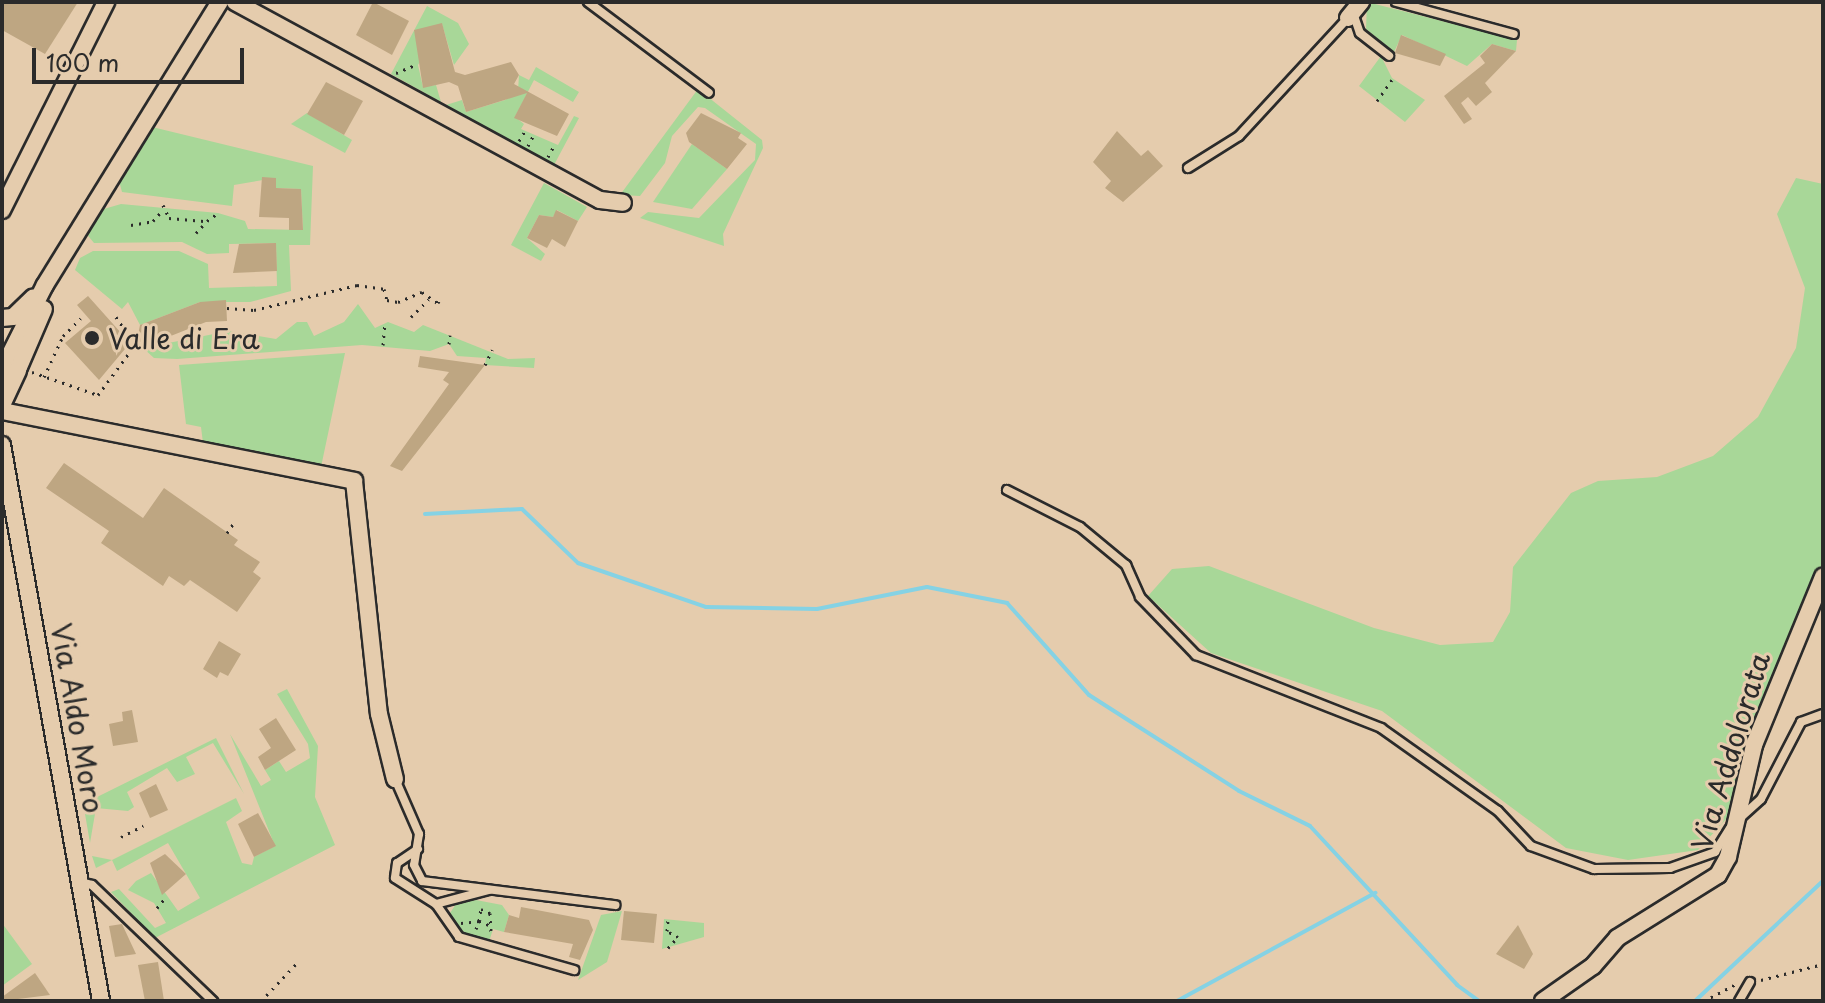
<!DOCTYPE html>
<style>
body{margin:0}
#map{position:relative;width:1825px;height:1003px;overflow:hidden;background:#e5ccad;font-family:"Playpen Sans",sans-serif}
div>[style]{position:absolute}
.green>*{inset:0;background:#a8d798}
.stream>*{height:4px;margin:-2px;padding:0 2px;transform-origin:2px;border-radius:2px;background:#85d2e4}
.building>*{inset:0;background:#bea682}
.path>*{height:3px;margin-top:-1.5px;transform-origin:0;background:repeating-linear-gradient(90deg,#2b2b2b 0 2px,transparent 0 8px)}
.roads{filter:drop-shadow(2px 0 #2b2b2b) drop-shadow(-2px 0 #2b2b2b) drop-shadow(0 2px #2b2b2b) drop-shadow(0 -2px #2b2b2b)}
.lane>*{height:8px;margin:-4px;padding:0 4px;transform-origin:4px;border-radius:4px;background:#e5ccad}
.street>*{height:16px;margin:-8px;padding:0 8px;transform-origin:8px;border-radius:8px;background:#e5ccad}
.dots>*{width:22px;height:22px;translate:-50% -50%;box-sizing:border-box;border:4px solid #e5ccad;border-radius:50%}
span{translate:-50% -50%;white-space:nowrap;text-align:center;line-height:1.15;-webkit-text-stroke:6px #e5ccad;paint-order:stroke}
.poi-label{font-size:28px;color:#2b2b2b}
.left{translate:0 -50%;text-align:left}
.street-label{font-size:28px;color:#2b2b2b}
.frame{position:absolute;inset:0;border:4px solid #2b2b2b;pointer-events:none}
.scale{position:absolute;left:32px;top:48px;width:212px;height:36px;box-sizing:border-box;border:4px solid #2b2b2b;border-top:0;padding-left:10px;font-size:24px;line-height:28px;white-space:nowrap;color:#2b2b2b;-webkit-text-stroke:6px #e5ccad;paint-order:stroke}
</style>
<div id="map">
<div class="green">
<div style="clip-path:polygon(1367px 2px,1517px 40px,1516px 51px,1492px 44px,1467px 66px,1402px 35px,1394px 52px,1366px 29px)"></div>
<div style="clip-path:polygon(427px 6px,458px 23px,469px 44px,454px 65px,442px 24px,418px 65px,423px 87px,436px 85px,441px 102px,391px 74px)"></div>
<div style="clip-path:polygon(1381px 56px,1392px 78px,1425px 100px,1405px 122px,1359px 86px)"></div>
<div style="clip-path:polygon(536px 67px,579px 92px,573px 102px,534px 80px,515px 117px,524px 124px,521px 129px,558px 145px,574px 116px,579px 118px,554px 165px,446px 105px,462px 100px,466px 112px,505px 100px,518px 91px,519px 75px,529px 80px)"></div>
<div style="clip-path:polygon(698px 89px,762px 140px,763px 148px,723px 234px,724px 246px,640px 218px,648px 212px,699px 218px,755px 160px,756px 144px,705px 108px,698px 107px,672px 136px,665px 163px,640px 196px,620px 195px)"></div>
<div style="clip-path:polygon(307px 113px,352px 140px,345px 153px,291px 124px)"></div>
<div style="clip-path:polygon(148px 126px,313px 166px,310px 245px,289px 245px,291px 291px,250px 302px,200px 302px,140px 325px,128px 302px,122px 309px,75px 270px,80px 258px,93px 251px,179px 251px,208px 264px,209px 288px,277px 286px,276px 243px,229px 244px,229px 253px,207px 254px,182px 242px,94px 243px,85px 232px,97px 211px,121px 204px,218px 213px,245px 221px,248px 229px,303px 230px,301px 189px,276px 188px,275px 178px,234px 185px,232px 206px,122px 192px,118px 177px)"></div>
<div style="clip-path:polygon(692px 144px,727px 169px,692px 209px,653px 202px)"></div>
<div style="clip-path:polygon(1796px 178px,1823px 184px,1823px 562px,1759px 706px,1728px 817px,1698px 850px,1628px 860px,1566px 848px,1382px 711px,1211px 653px,1148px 596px,1172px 569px,1209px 566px,1374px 628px,1440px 645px,1493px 642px,1510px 612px,1513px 567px,1571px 493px,1598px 481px,1657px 477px,1713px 456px,1758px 417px,1796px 348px,1805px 288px,1777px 214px)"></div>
<div style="clip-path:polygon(544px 183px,587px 207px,578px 221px,557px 210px,553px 217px,539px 215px,527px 238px,545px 254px,541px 261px,511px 245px)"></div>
<div style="clip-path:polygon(358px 304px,375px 328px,388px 322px,414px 332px,423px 325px,508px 359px,535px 358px,534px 368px,485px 365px,486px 358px,457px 356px,449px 344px,430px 351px,362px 345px,177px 359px,154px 358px,143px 348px,229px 331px,276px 339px,297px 322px,307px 322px,314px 336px,344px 322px)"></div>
<div style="clip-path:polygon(345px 353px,321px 467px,203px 443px,201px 427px,186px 424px,179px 365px)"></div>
<div style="clip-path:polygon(287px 689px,318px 746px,315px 797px,335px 845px,155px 938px,111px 892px,119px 889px,155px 928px,166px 923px,154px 903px,128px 890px,136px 881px,151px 873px,178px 911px,200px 898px,168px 843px,117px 871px,112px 860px,96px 868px,92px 856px,112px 860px,236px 798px,242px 811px,226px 822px,242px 863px,252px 865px,254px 857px,275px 846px,230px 734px,261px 786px,271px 780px,265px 770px,279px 761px,286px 772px,310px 758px,308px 744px,277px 694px)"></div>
<div style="clip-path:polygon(216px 738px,244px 794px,213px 743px,186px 757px,195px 774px,177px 782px,167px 768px,127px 792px,134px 807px,128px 811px,96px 808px,90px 843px,85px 814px,93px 813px,91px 800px)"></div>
<div style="clip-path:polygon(476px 900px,502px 905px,509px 915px,504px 932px,493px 929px,489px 942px,462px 934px,450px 913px,456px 904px)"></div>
<div style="clip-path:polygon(622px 911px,607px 962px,578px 980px,601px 915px)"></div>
<div style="clip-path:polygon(664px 919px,704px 923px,704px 937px,662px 949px)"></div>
<div style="clip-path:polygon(2px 923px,32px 964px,2px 986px)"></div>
</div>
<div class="stream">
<div style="left:425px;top:514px;width:97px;rotate:-3deg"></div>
<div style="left:522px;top:509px;width:78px;rotate:44deg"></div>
<div style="left:578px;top:563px;width:135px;rotate:19deg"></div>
<div style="left:706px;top:607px;width:111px;rotate:1deg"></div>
<div style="left:817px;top:609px;width:112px;rotate:-11.3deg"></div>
<div style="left:927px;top:587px;width:82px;rotate:11.3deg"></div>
<div style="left:1007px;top:603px;width:123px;rotate:48.3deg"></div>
<div style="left:1089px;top:695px;width:178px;rotate:32.6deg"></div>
<div style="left:1239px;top:791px;width:79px;rotate:26.2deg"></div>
<div style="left:1310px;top:826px;width:217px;rotate:47.2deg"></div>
<div style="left:1457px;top:985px;width:27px;rotate:36deg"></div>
<div style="left:1177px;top:1001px;width:226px;rotate:-28.6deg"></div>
<div style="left:1695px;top:1001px;width:175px;rotate:-43.2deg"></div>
</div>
<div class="building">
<div style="clip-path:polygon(2px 2px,78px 2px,45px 54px,2px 30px)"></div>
<div style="clip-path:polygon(373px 2px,409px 21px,392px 55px,356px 35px)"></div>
<div style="clip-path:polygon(442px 23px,455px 72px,465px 75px,511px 62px,519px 75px,514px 84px,569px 114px,557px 136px,514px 118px,527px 93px,466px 112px,458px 86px,449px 82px,423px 88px,414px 30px)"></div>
<div style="clip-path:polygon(1401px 35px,1446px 54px,1440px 66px,1395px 53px)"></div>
<div style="clip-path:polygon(1492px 44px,1516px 51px,1485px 83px,1492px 92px,1476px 106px,1468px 97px,1461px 103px,1472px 119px,1464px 124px,1444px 96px,1485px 63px,1480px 56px)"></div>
<div style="clip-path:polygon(326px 82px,363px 101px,344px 135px,307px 114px)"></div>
<div style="clip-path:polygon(701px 113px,741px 133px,738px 138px,747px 144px,727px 169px,689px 142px,686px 133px)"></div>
<div style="clip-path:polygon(1117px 131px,1141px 156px,1148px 150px,1163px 166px,1123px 202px,1105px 188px,1111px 181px,1093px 162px)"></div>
<div style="clip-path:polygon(262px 177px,276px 178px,276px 188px,301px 189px,303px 230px,289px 230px,289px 218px,259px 217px)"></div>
<div style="clip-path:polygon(556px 210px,578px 221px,565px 247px,552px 239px,547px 248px,527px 238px,539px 215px,553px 217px)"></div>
<div style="clip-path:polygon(276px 243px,277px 271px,233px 273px,239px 244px)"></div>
<div style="clip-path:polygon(88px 296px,130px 343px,99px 380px,65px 343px,91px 321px,77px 305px)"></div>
<div style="clip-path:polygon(226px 300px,227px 321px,206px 322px,148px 345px,137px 340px,140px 325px,200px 302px)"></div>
<div style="clip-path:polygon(420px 356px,485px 365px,402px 471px,390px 466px,449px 384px,443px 380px,449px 372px,418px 367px)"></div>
<div style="clip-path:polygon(64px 463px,143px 518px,164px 488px,238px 540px,234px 545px,260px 562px,253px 572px,261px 578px,237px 612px,190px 580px,184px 586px,169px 576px,163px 586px,101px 543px,109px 531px,46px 488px)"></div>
<div style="clip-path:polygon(219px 641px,241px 654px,228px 676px,220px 672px,217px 678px,203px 669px)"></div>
<div style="clip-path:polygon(132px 710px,138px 742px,113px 746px,109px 724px,123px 721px,122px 712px)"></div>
<div style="clip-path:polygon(276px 718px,296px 750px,265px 770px,258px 757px,271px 748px,259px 729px)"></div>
<div style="clip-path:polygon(156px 784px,168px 810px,150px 818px,139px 793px)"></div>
<div style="clip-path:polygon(258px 813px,276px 846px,254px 857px,238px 824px)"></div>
<div style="clip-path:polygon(165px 854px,186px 874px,162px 895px,150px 863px)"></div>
<div style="clip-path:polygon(521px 907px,589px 920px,593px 930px,580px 960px,569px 957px,573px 944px,504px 932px,509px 915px,519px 918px)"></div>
<div style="clip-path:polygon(624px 911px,657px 914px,654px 943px,621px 940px)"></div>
<div style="clip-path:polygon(122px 924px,136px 954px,115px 957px,109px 926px)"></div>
<div style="clip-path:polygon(1518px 925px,1533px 954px,1524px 969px,1496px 954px)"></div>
<div style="clip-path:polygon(158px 962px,164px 1001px,145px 1001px,138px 965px)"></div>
<div style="clip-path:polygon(35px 973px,50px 995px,2px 1001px,2px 997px)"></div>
</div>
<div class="path">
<div style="left:396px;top:73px;width:23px;rotate:-23deg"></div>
<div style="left:1377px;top:101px;width:28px;rotate:-55deg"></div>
<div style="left:519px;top:141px;width:12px;rotate:-59deg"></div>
<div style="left:528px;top:146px;width:11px;rotate:-63deg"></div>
<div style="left:548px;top:157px;width:15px;rotate:-62deg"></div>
<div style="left:163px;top:205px;width:14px;rotate:65deg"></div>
<div style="left:169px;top:218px;width:38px;rotate:5deg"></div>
<div style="left:207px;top:221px;width:14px;rotate:-36deg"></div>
<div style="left:131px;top:225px;width:22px;rotate:-10deg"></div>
<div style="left:153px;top:221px;width:15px;rotate:-48deg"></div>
<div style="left:196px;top:233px;width:16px;rotate:-47deg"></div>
<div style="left:227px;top:308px;width:27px;rotate:4deg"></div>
<div style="left:254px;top:310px;width:106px;rotate:-13.6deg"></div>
<div style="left:357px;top:285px;width:27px;rotate:8deg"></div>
<div style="left:384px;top:289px;width:11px;rotate:75deg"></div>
<div style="left:387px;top:300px;width:11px;rotate:10deg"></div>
<div style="left:398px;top:302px;width:26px;rotate:-23deg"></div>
<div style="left:422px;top:292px;width:19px;rotate:35deg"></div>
<div style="left:438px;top:303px;width:5px;rotate:-68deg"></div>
<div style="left:411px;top:317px;width:25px;rotate:-45deg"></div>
<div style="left:256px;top:334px;width:19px;rotate:90deg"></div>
<div style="left:449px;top:344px;width:9px;rotate:-84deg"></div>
<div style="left:383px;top:345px;width:21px;rotate:-85deg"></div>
<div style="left:485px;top:365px;width:17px;rotate:-65deg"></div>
<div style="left:32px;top:372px;width:70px;rotate:19.2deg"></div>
<div style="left:98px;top:395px;width:62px;rotate:-53.5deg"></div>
<div style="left:135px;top:345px;width:36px;rotate:-124deg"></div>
<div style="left:44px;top:377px;width:45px;rotate:-65.1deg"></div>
<div style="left:63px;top:336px;width:25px;rotate:-45deg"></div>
<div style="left:227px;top:533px;width:14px;rotate:-56deg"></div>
<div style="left:121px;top:837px;width:25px;rotate:-27deg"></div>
<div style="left:157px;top:908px;width:14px;rotate:-51deg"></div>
<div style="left:461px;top:923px;width:18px;rotate:-6deg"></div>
<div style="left:479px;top:921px;width:12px;rotate:-81deg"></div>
<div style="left:481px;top:909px;width:10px;rotate:24deg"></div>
<div style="left:490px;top:913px;width:22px;rotate:87deg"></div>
<div style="left:476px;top:929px;width:9px;rotate:-69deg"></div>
<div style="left:479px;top:921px;width:11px;rotate:22deg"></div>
<div style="left:668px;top:948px;width:15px;rotate:-48deg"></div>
<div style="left:678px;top:937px;width:13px;rotate:-151deg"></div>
<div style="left:667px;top:931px;width:12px;rotate:-85deg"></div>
<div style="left:1761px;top:980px;width:64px;rotate:-14.5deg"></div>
<div style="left:261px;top:1001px;width:51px;rotate:-46.6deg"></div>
<div style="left:1704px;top:1001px;width:38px;rotate:-28deg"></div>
</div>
<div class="roads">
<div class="lane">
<div style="left:588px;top:2px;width:151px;rotate:36.9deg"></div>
<div style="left:1396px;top:2px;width:122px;rotate:15.2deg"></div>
<div style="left:1353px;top:13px;width:21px;rotate:71deg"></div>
<div style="left:1360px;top:33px;width:37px;rotate:38deg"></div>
<div style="left:1188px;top:168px;width:60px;rotate:-32.1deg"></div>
<div style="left:1239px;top:136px;width:161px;rotate:-47.3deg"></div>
<div style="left:1007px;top:490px;width:82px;rotate:26.9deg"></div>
<div style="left:1080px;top:527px;width:60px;rotate:39.6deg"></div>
<div style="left:1126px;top:565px;width:35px;rotate:66deg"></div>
<div style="left:1140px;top:597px;width:81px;rotate:46deg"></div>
<div style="left:1196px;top:655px;width:199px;rotate:21.5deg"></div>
<div style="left:1381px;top:728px;width:143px;rotate:35.4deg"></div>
<div style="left:1498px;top:811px;width:48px;rotate:46.7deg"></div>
<div style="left:1531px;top:846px;width:67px;rotate:20.1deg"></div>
<div style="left:1594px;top:869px;width:76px;rotate:-0.8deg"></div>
<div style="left:1670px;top:868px;width:48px;rotate:-19.6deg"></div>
<div style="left:1715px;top:852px;width:28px;rotate:-58deg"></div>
<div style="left:395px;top:779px;width:60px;rotate:66.4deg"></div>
<div style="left:419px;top:834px;width:31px;rotate:99deg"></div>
<div style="left:414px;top:865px;width:18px;rotate:63deg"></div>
<div style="left:422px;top:881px;width:195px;rotate:7.1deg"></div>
<div style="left:1740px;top:818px;width:28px;rotate:-42deg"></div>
<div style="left:1761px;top:799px;width:87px;rotate:-62.5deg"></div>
<div style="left:1801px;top:722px;width:23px;rotate:-20deg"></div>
<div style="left:418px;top:849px;width:25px;rotate:146deg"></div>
<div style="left:397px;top:863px;width:15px;rotate:98deg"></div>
<div style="left:395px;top:878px;width:49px;rotate:32.4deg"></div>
<div style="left:436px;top:904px;width:40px;rotate:55.1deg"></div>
<div style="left:459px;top:937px;width:120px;rotate:16deg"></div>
<div style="left:81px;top:882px;width:11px;rotate:15deg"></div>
<div style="left:92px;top:885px;width:168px;rotate:43.8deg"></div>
<div style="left:436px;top:904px;width:55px;rotate:-14.8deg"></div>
<div style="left:1739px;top:1001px;width:22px;rotate:-60deg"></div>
</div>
<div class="street">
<div style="left:235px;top:2px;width:415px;rotate:28.5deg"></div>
<div style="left:600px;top:200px;width:23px;rotate:7deg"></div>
<div style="left:1348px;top:18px;width:21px;rotate:-51deg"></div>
<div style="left:2px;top:210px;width:233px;rotate:-63.4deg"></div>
<div style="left:2px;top:318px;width:11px;rotate:-5deg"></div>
<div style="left:13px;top:317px;width:28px;rotate:-44deg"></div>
<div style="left:2px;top:370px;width:95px;rotate:-63.2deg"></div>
<div style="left:45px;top:285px;width:333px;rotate:-58.3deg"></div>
<div style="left:2px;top:378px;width:20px;rotate:-33deg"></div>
<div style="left:19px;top:367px;width:63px;rotate:-66.7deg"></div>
<div style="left:2px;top:405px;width:38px;rotate:-65deg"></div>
<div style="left:2px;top:411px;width:359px;rotate:11.2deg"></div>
<div style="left:354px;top:481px;width:234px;rotate:83.9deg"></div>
<div style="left:379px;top:714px;width:67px;rotate:76.2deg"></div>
<div style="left:2px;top:445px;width:565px;rotate:79.9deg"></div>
<div style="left:1543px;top:1001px;width:61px;rotate:-35deg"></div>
<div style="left:1593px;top:966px;width:37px;rotate:-49deg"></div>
<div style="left:1617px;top:938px;width:119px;rotate:-32deg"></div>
<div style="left:1718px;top:875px;width:21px;rotate:-61deg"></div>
<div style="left:1728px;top:857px;width:115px;rotate:-76.9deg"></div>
<div style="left:1754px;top:745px;width:182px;rotate:-67.7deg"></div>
</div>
</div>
<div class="dots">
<div style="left:92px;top:338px;background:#2b2b2b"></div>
</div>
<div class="poi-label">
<span class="left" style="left:108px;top:338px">Valle di Era</span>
</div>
<div class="street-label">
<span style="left:78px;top:718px;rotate:80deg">Via Aldo Moro</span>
<span style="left:1730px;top:751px;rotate:-73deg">Via Addolorata</span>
</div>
<div class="frame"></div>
<div class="scale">100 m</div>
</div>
